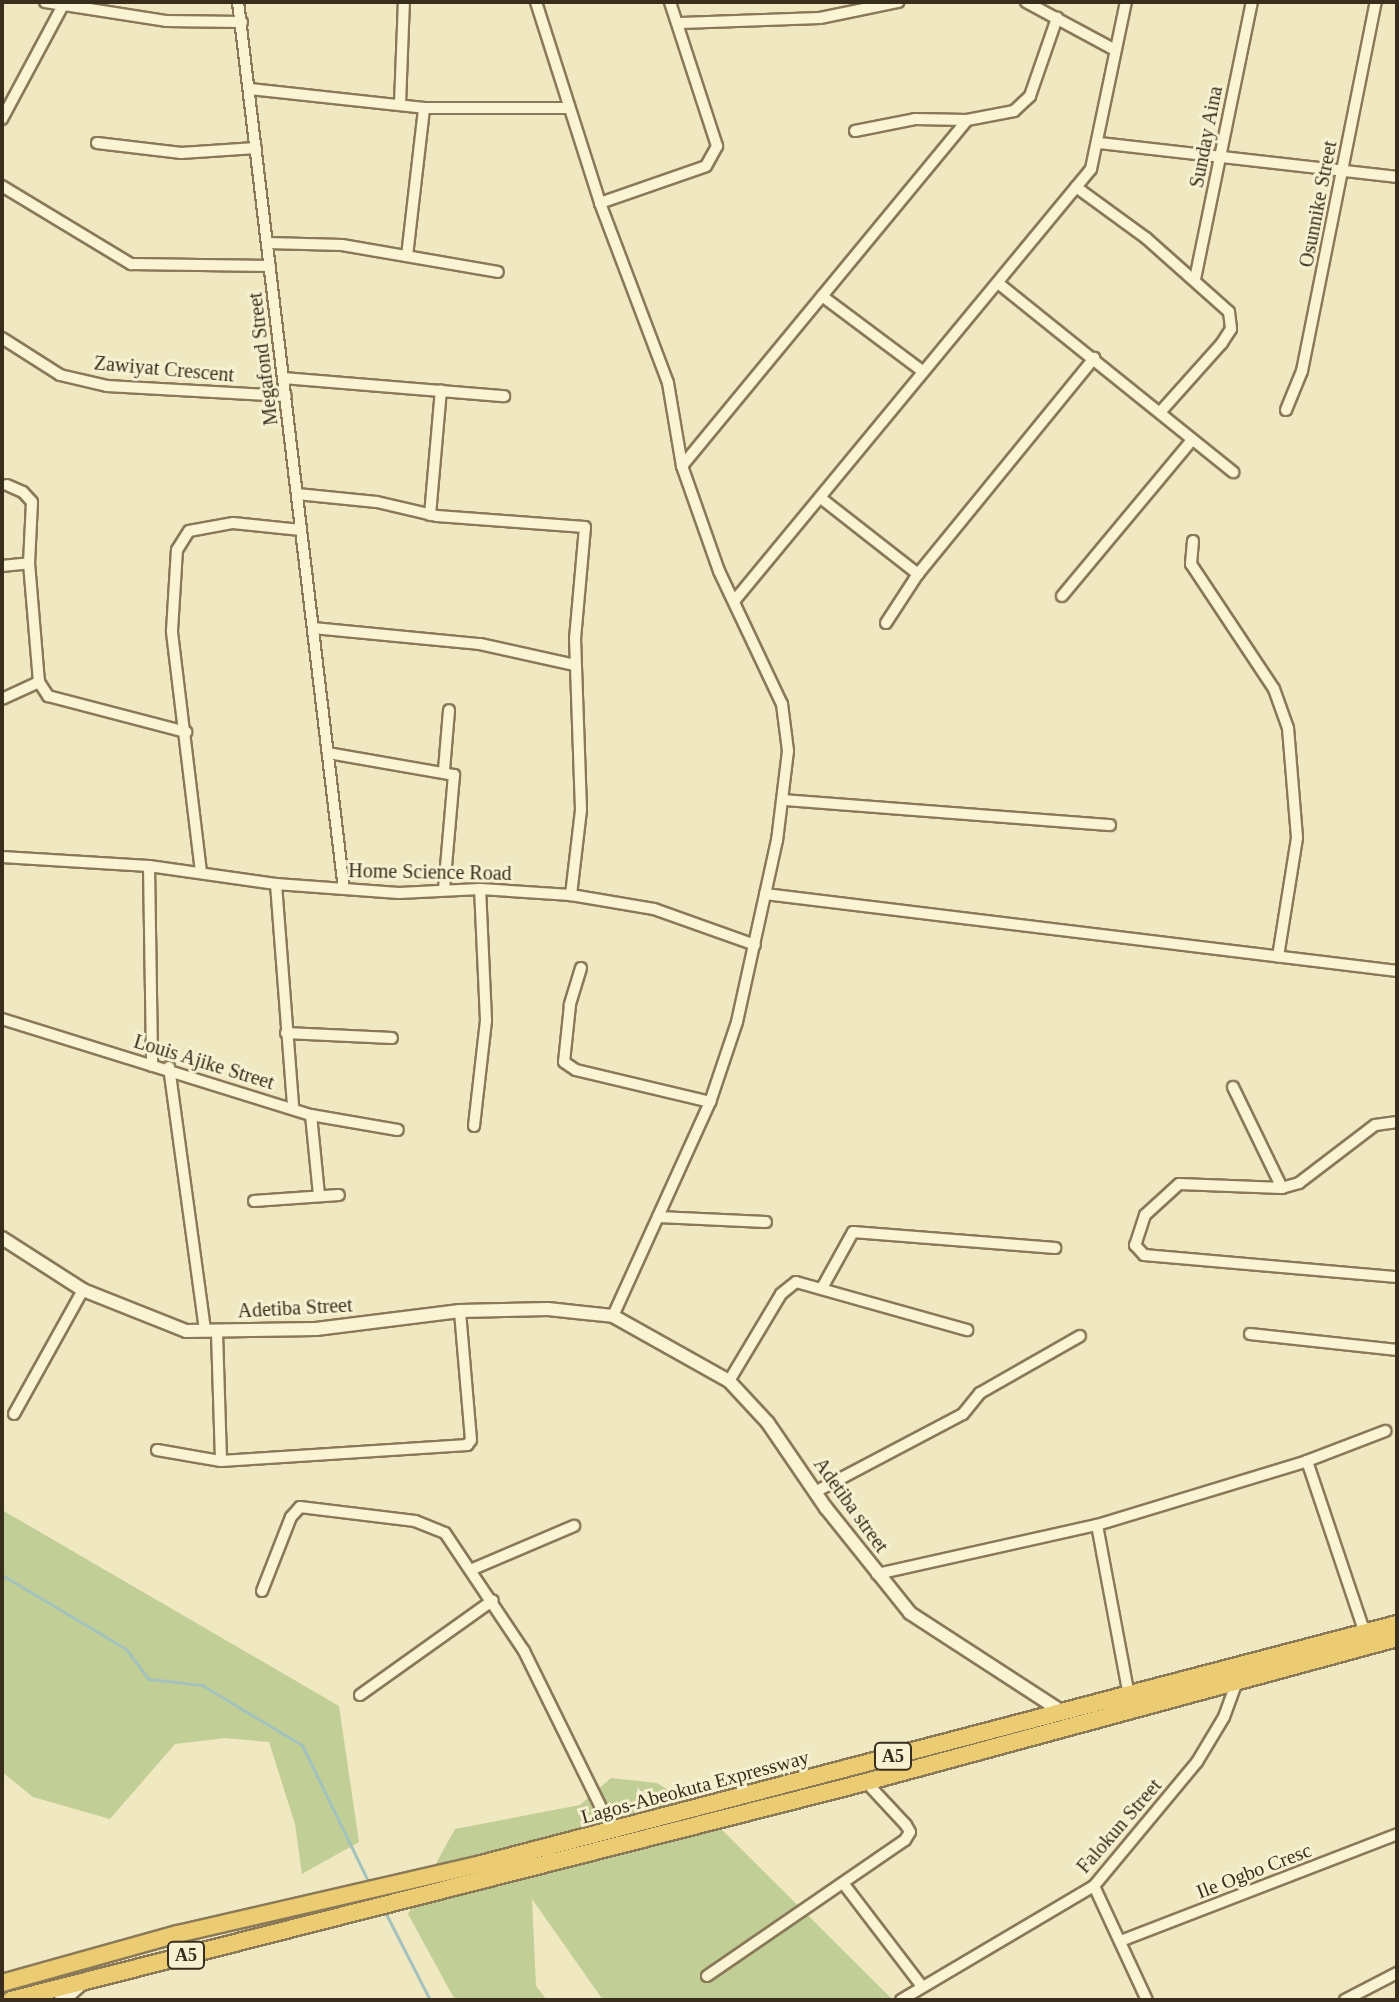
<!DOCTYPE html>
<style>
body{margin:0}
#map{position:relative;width:1399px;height:2002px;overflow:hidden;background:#f0e8c1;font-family:"Times New Roman",serif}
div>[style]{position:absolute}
.green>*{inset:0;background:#c1ce95}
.stream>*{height:3px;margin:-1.5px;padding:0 1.5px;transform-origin:1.5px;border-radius:1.5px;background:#a4c2bd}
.roads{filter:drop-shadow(2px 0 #8a7958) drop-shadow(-2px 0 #8a7958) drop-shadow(0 2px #8a7958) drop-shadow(0 -2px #8a7958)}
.minor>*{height:10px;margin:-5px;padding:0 5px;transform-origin:5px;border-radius:5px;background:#faf4d5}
.tertiary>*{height:12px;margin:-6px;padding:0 6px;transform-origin:6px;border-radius:6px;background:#faf4d5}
.secondary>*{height:14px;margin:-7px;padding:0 7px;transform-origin:7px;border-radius:7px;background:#faf4d5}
.trunk>*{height:16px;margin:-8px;padding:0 8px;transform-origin:8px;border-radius:8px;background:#eccc72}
span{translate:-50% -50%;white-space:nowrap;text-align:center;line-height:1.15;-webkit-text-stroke:6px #f7f1d1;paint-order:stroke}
.shield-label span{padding:2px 6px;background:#f7f1d1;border:2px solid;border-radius:6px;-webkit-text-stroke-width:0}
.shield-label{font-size:18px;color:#392e1d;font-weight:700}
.street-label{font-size:20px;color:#392e1d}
.frame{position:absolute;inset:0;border:4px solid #392e1d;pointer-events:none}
</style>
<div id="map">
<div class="green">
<div style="clip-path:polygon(2px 1510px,339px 1706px,359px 1842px,302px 1874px,295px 1824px,269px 1742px,225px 1738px,175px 1744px,110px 1819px,33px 1797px,2px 1772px)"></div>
<div style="clip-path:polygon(611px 1778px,657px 1783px,703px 1811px,893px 2000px,603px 2000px,532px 1899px,536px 1986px,547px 2000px,455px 2000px,408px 1914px,455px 1829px,580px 1805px)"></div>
</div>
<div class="stream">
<div style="left:2px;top:1575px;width:144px;rotate:30.8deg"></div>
<div style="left:126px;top:1649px;width:38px;rotate:53deg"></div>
<div style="left:149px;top:1679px;width:53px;rotate:6.5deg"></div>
<div style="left:202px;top:1685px;width:117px;rotate:31deg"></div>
<div style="left:302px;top:1745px;width:156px;rotate:64.1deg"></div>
<div style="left:385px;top:1912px;width:99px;rotate:62.9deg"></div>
</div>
<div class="roads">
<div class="minor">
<div style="left:45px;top:2px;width:122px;rotate:8.9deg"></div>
<div style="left:166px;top:21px;width:76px;rotate:0.8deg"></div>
<div style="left:238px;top:2px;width:893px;rotate:83.19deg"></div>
<div style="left:536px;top:2px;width:211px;rotate:72.3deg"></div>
<div style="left:600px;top:203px;width:192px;rotate:69.3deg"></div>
<div style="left:668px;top:383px;width:84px;rotate:80.4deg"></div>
<div style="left:682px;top:466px;width:111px;rotate:70.6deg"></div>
<div style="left:719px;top:571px;width:147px;rotate:64.7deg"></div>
<div style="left:782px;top:704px;width:47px;rotate:82.7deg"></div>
<div style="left:788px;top:751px;width:90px;rotate:97deg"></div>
<div style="left:777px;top:840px;width:186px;rotate:102.4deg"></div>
<div style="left:737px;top:1022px;width:84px;rotate:108.6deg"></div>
<div style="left:710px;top:1102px;width:235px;rotate:114.4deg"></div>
<div style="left:1026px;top:2px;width:101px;rotate:28.3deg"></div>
<div style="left:681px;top:23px;width:139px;rotate:-2.1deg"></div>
<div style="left:820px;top:18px;width:80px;rotate:-11.6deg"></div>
<div style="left:250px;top:89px;width:175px;rotate:6.2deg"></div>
<div style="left:424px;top:108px;width:144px"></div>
<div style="left:400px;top:104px;width:102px;rotate:-87.8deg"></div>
<div style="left:2px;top:119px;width:127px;rotate:-61.8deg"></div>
<div style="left:855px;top:131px;width:61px;rotate:-11.3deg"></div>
<div style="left:915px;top:119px;width:52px;rotate:1.1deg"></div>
<div style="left:967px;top:120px;width:48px;rotate:-10.8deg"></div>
<div style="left:1014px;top:111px;width:22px;rotate:-43deg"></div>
<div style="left:1030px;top:96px;width:83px;rotate:-70.9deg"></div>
<div style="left:97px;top:143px;width:85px;rotate:6.8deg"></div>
<div style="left:181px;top:153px;width:75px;rotate:-3.8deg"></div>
<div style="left:1100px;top:143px;width:299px;rotate:6.5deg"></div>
<div style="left:2px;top:186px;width:151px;rotate:31.2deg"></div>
<div style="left:131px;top:264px;width:139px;rotate:0.8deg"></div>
<div style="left:1076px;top:187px;width:87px;rotate:36.1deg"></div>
<div style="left:1146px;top:238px;width:111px;rotate:41.7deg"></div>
<div style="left:1229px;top:312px;width:17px;rotate:83deg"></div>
<div style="left:1231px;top:329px;width:17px;rotate:123deg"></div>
<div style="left:1222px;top:343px;width:90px;rotate:131.8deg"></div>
<div style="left:600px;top:203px;width:112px;rotate:-19.2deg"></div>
<div style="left:706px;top:166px;width:23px;rotate:-61deg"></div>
<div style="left:717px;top:146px;width:151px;rotate:-108.1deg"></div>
<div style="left:268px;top:243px;width:74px;rotate:1.5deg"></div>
<div style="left:342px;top:245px;width:158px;rotate:9.8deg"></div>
<div style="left:407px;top:256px;width:149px;rotate:-83.4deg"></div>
<div style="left:1195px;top:279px;width:283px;rotate:-78.4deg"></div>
<div style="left:998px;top:283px;width:302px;rotate:38.8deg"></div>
<div style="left:822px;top:296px;width:124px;rotate:36.8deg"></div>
<div style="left:2px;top:338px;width:69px;rotate:32.5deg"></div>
<div style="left:60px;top:375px;width:48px;rotate:13.2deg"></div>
<div style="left:107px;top:386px;width:179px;rotate:3.2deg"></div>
<div style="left:283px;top:378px;width:222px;rotate:4.7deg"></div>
<div style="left:1286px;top:410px;width:42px;rotate:-67.7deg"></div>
<div style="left:1302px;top:371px;width:376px;rotate:-78.7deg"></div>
<div style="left:682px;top:466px;width:448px;rotate:-50.5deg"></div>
<div style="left:7px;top:485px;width:17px;rotate:24deg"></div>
<div style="left:23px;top:492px;width:13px;rotate:48deg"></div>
<div style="left:32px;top:502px;width:61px;rotate:92.8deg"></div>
<div style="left:29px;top:563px;width:119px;rotate:85.2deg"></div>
<div style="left:39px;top:682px;width:17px;rotate:57deg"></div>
<div style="left:48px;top:696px;width:143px;rotate:14.6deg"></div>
<div style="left:297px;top:494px;width:80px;rotate:5.7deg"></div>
<div style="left:377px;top:502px;width:62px;rotate:13.1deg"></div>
<div style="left:437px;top:516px;width:148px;rotate:4.3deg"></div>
<div style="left:585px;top:527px;width:111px;rotate:95.1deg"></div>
<div style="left:575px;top:638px;width:172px;rotate:88deg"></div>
<div style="left:581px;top:810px;width:86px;rotate:96.7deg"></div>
<div style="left:822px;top:499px;width:122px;rotate:38deg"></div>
<div style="left:430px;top:515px;width:125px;rotate:-85deg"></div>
<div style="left:1193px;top:541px;width:23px;rotate:95deg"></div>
<div style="left:1191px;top:564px;width:150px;rotate:56.4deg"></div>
<div style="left:1274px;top:689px;width:41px;rotate:70.3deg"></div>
<div style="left:1288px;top:728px;width:110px;rotate:85.3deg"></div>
<div style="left:1297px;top:838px;width:120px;rotate:99.1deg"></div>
<div style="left:2px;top:566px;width:27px;rotate:-6deg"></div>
<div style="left:1062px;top:596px;width:203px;rotate:-50.2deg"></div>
<div style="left:735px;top:600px;width:559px;rotate:-50.44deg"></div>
<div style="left:1091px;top:169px;width:171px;rotate:-78.2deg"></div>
<div style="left:886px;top:623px;width:59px;rotate:-56.9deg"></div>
<div style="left:918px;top:574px;width:279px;rotate:-50.8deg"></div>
<div style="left:313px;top:628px;width:168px;rotate:5.5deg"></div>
<div style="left:480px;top:644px;width:97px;rotate:12.5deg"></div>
<div style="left:2px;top:699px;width:41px;rotate:-24.7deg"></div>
<div style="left:328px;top:753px;width:128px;rotate:9.9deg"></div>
<div style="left:454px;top:775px;width:115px;rotate:95deg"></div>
<div style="left:444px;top:770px;width:60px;rotate:-85.2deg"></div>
<div style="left:784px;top:800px;width:327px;rotate:4.4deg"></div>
<div style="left:2px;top:857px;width:147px;rotate:3.5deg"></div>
<div style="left:149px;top:866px;width:128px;rotate:8.1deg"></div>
<div style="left:276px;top:884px;width:123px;rotate:4.2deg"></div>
<div style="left:399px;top:893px;width:81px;rotate:-2.8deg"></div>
<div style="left:480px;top:889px;width:91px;rotate:3.8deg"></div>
<div style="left:571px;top:895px;width:84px;rotate:9.6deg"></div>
<div style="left:654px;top:909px;width:107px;rotate:19.6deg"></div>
<div style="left:149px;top:866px;width:200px;rotate:89.1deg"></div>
<div style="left:201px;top:872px;width:243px;rotate:-96.9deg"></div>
<div style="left:172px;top:631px;width:81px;rotate:-86.5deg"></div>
<div style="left:177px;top:550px;width:22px;rotate:-58deg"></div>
<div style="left:189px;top:531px;width:45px;rotate:-10.3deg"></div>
<div style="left:233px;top:523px;width:68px;rotate:5.9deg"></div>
<div style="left:276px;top:884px;width:224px;rotate:85.6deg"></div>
<div style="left:765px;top:894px;width:637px;rotate:6.95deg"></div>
<div style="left:581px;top:968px;width:39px;rotate:107deg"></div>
<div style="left:570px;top:1005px;width:57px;rotate:96deg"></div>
<div style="left:564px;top:1062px;width:14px;rotate:34deg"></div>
<div style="left:576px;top:1070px;width:138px;rotate:13.4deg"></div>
<div style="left:2px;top:1019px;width:324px;rotate:17.3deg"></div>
<div style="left:311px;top:1115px;width:88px;rotate:9.8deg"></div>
<div style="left:286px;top:1033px;width:106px;rotate:2.7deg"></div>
<div style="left:169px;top:1067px;width:264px;rotate:82.2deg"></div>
<div style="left:1233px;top:1087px;width:112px;rotate:64.1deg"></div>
<div style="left:311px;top:1115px;width:80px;rotate:84.3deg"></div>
<div style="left:1397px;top:1122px;width:22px;rotate:172deg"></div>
<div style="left:1375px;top:1125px;width:96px;rotate:142.7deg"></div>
<div style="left:1299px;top:1183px;width:18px;rotate:164deg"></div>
<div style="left:1282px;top:1188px;width:103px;rotate:-177.8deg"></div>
<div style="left:1179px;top:1184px;width:46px;rotate:137.6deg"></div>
<div style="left:1145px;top:1215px;width:32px;rotate:108deg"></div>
<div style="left:1135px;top:1245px;width:13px;rotate:48deg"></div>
<div style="left:1144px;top:1255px;width:254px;rotate:5deg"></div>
<div style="left:474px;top:1126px;width:107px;rotate:-83.5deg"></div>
<div style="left:486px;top:1020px;width:131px;rotate:-92.6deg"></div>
<div style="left:254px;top:1201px;width:85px;rotate:-4deg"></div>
<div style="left:658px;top:1217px;width:108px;rotate:2.7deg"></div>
<div style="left:822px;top:1288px;width:64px;rotate:-61deg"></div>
<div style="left:853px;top:1232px;width:203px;rotate:4.5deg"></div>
<div style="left:217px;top:1333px;width:128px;rotate:88.2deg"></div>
<div style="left:1250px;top:1334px;width:148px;rotate:6.2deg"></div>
<div style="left:729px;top:1381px;width:101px;rotate:-59.1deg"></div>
<div style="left:781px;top:1294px;width:19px;rotate:-39deg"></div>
<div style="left:796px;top:1282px;width:178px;rotate:15.7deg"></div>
<div style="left:14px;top:1414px;width:142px;rotate:-60.9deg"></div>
<div style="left:157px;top:1450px;width:65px;rotate:9.8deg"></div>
<div style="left:221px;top:1461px;width:247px;rotate:-3.7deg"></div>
<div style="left:467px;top:1445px;width:6px;rotate:-51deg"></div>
<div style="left:471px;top:1440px;width:129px;rotate:-94.9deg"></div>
<div style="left:1307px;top:1461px;width:182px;rotate:71.4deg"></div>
<div style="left:815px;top:1492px;width:167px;rotate:-27.8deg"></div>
<div style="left:963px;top:1414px;width:27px;rotate:-51deg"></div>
<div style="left:980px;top:1393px;width:115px;rotate:-29.7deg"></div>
<div style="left:1097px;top:1525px;width:174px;rotate:79.4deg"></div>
<div style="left:473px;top:1569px;width:110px;rotate:-23.1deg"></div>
<div style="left:877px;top:1574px;width:225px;rotate:-12.6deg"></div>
<div style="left:1097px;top:1525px;width:220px;rotate:-16.9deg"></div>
<div style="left:1307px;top:1461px;width:84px;rotate:-21deg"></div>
<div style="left:262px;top:1591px;width:79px;rotate:-68.6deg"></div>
<div style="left:291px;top:1517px;width:13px;rotate:-48deg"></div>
<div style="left:300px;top:1507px;width:116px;rotate:6.9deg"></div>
<div style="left:415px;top:1521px;width:32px;rotate:22deg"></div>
<div style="left:445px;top:1533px;width:142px;rotate:56.2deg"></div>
<div style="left:524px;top:1651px;width:199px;rotate:63.8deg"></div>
<div style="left:360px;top:1695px;width:163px;rotate:-35.5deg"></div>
<div style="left:843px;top:1883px;width:128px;rotate:52.6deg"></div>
<div style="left:1094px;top:1886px;width:126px;rotate:65.1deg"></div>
<div style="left:1123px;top:1940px;width:294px;rotate:-21.1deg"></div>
<div style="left:707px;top:1976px;width:240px;rotate:-34.5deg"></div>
<div style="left:905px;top:1840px;width:9px;rotate:-58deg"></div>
<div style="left:910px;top:1832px;width:8px;rotate:-120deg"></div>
<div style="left:906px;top:1825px;width:59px;rotate:-132.9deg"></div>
<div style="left:901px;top:2000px;width:224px;rotate:-30.6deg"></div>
<div style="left:1094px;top:1886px;width:161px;rotate:-50.3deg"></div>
<div style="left:1197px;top:1762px;width:52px;rotate:-59deg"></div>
<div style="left:1224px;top:1717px;width:37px;rotate:-70deg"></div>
<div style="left:1345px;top:2000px;width:59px;rotate:-27.4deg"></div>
</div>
<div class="tertiary">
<div style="left:2px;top:1238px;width:96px;rotate:32.7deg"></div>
<div style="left:83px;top:1290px;width:111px;rotate:21.7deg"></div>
<div style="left:186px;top:1331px;width:130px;rotate:-0.9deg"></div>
<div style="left:316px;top:1329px;width:145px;rotate:-7.1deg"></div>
<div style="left:460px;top:1311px;width:88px;rotate:-1.3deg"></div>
<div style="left:548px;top:1309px;width:65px;rotate:6.1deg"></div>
<div style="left:613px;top:1316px;width:133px;rotate:29.3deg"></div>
<div style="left:729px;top:1381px;width:57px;rotate:47.1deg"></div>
<div style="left:768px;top:1423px;width:103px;rotate:55.7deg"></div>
<div style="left:826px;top:1508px;width:134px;rotate:51.3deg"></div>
<div style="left:910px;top:1613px;width:184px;rotate:33deg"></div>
</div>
<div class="secondary">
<div style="left:62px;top:2000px;width:28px;rotate:-42deg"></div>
</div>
<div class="trunk">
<div style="left:2px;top:1983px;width:183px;rotate:-15.6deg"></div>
<div style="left:178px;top:1934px;width:311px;rotate:-13deg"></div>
<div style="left:481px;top:1864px;width:947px;rotate:-14.68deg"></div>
<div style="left:11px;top:2000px;width:882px;rotate:-14.3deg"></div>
<div style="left:866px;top:1782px;width:550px;rotate:-15.17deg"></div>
</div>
</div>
<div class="shield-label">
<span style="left:893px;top:1756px">A5</span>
<span style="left:186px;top:1955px">A5</span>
</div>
<div class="street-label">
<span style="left:1206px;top:137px;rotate:-79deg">Sunday Aina</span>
<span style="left:1318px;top:204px;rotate:-79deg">Osunnike Street</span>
<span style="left:263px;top:359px;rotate:-97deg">Megafond Street</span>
<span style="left:164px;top:369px;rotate:5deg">Zawiyat Crescent</span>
<span style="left:430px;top:872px;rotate:1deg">Home Science Road</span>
<span style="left:204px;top:1062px;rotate:17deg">Louis Ajike Street</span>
<span style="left:295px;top:1308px;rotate:-3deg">Adetiba Street</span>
<span style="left:851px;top:1505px;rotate:54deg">Adetiba street</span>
<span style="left:695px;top:1787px;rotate:-15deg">Lagos-Abeokuta Expressway</span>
<span style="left:1119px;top:1826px;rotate:-49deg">Falokun Street</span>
<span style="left:1254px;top:1871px;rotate:-21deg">Ile Ogbo Cresc</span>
</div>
<div class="frame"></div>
</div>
